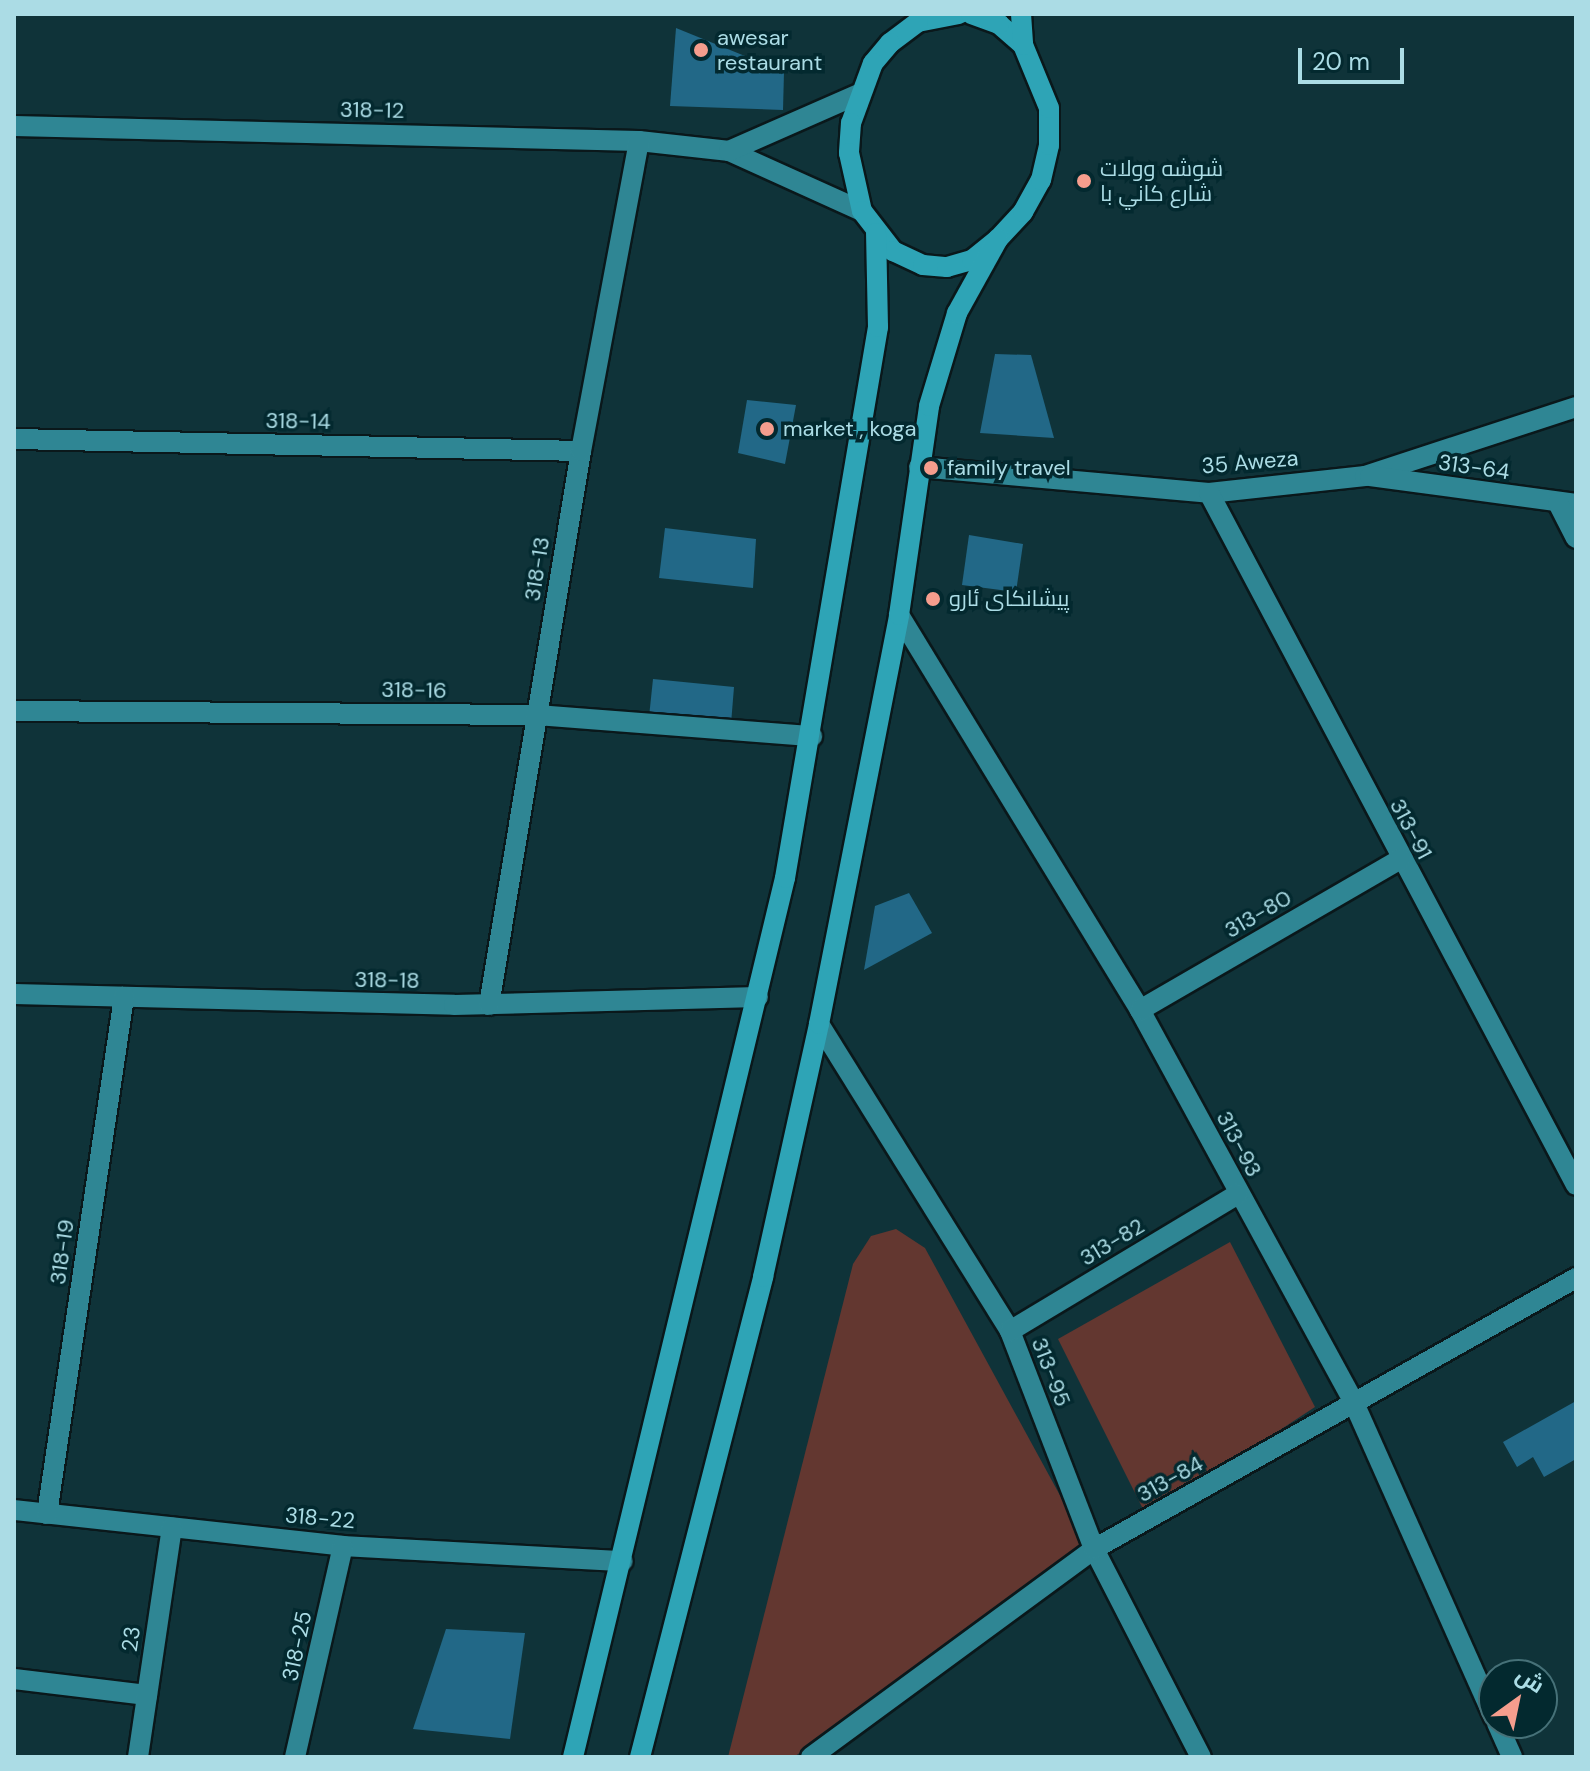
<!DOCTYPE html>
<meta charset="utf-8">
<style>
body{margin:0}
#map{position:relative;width:1590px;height:1771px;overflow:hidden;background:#0f3339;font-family:"DM Sans",Cairo,sans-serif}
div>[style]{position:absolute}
.green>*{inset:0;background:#633730}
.building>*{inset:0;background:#226887}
.roads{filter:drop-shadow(2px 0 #0a181b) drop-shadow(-2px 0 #0a181b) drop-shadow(0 2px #0a181b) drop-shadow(0 -2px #0a181b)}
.minor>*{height:20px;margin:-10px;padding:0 10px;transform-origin:10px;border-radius:10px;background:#2f8694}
.major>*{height:20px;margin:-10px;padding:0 10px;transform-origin:10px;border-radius:10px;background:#2ea4b6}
.dots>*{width:22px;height:22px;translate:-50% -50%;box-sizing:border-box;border:4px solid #03292f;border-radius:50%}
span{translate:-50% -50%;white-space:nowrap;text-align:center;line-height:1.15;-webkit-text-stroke:7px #03292f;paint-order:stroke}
.poi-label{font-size:22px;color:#abdce5}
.left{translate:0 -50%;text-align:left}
.street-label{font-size:22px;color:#abdce5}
.frame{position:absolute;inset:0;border:16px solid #abdce5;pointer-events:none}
.north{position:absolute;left:1478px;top:1659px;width:80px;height:80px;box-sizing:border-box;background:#03292f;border:2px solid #467178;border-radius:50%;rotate:33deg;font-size:22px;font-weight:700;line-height:32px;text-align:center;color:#abdce5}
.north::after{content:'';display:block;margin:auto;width:28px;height:36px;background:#f59d8d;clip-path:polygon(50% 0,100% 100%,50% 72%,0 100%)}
.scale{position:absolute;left:1298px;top:48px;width:106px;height:36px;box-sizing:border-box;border:4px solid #abdce5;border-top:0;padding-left:10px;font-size:24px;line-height:28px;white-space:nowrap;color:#abdce5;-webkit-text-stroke:6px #03292f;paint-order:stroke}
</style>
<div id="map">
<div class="green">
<div style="clip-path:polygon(896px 1229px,925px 1248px,1086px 1543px,794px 1757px,728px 1757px,853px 1264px,871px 1236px)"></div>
<div style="clip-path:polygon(1230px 1242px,1315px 1407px,1147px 1517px,1058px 1339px)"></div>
</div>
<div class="building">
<div style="clip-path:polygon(676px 28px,784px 72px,783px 110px,670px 106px)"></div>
<div style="clip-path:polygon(995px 354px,1031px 355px,1054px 438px,980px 433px)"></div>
<div style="clip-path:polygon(747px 400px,796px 405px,785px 464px,738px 453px)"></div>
<div style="clip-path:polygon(665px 528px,756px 539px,753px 588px,659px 578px)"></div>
<div style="clip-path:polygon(969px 535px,1023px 544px,1016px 592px,962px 585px)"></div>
<div style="clip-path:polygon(653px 679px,734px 687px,731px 724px,649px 717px)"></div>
<div style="clip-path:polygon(909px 893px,932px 933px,864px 970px,875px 906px)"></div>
<div style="clip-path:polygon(1576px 1401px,1576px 1459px,1544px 1477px,1533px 1457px,1517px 1467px,1503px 1442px)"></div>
<div style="clip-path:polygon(446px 1629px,525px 1633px,510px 1739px,413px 1729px)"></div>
</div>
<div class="roads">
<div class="minor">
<div style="left:14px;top:126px;width:625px;rotate:1.37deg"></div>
<div style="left:639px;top:141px;width:91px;rotate:6.3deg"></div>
<div style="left:729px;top:151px;width:146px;rotate:24.3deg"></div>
<div style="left:729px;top:151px;width:142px;rotate:-23.7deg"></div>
<div style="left:14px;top:439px;width:567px;rotate:1.21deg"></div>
<div style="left:919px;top:467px;width:291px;rotate:5.1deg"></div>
<div style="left:1209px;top:493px;width:157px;rotate:-6.2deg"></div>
<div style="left:1365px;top:476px;width:222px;rotate:-18.1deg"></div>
<div style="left:1370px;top:476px;width:208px;rotate:7.7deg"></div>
<div style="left:1209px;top:493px;width:783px;rotate:62.06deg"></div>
<div style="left:1558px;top:503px;width:39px;rotate:63deg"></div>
<div style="left:899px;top:615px;width:463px;rotate:58.6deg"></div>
<div style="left:1140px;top:1010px;width:447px;rotate:61.4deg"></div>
<div style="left:1354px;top:1403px;width:344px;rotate:66deg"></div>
<div style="left:14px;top:711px;width:523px;rotate:0.44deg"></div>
<div style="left:537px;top:715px;width:276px;rotate:4.4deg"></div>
<div style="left:14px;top:994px;width:440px;rotate:1.4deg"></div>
<div style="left:454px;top:1005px;width:304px;rotate:-1.5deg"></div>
<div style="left:489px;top:1005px;width:562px;rotate:-80.57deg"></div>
<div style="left:581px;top:451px;width:315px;rotate:-79.4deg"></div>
<div style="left:1140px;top:1010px;width:301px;rotate:-30.1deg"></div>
<div style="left:819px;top:1024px;width:362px;rotate:58.1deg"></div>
<div style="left:1010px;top:1331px;width:234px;rotate:68.9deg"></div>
<div style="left:1094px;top:1549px;width:234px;rotate:62.8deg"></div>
<div style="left:1010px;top:1331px;width:266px;rotate:-31deg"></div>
<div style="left:14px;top:1510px;width:331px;rotate:6.2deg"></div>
<div style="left:343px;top:1546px;width:280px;rotate:3.1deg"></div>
<div style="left:47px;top:1514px;width:523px;rotate:-81.53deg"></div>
<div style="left:14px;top:1679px;width:134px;rotate:6.9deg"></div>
<div style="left:1497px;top:1723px;width:37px;rotate:66deg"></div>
<div style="left:138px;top:1757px;width:232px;rotate:-81.6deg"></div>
<div style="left:295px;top:1757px;width:216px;rotate:-77.2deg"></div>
<div style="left:811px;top:1757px;width:351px;rotate:-36.3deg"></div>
<div style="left:1094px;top:1549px;width:553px;rotate:-29.35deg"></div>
</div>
<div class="major">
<div style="left:959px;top:14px;width:42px;rotate:169deg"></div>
<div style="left:918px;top:22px;width:35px;rotate:143deg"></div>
<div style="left:890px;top:43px;width:26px;rotate:130deg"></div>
<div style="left:873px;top:63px;width:64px;rotate:110.1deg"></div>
<div style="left:851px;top:123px;width:30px;rotate:94deg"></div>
<div style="left:849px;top:153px;width:59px;rotate:77.4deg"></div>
<div style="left:862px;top:211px;width:51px;rotate:52.2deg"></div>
<div style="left:893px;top:251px;width:33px;rotate:25deg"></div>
<div style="left:923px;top:265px;width:24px;rotate:5deg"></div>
<div style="left:947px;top:267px;width:26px;rotate:-16deg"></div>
<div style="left:972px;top:260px;width:33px;rotate:-39deg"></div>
<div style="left:998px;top:239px;width:37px;rotate:-47deg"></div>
<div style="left:1023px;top:212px;width:37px;rotate:-61deg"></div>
<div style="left:1041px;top:180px;width:36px;rotate:-77deg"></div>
<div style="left:1049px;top:145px;width:37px;rotate:-90deg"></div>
<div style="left:1049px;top:108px;width:68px;rotate:-112.4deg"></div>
<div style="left:1023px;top:45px;width:32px;rotate:-139deg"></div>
<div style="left:999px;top:24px;width:30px;rotate:-160deg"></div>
<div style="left:1021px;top:14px;width:31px;rotate:86deg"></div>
<div style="left:573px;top:1757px;width:904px;rotate:-76.44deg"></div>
<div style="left:785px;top:878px;width:559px;rotate:-80.42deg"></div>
<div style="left:878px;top:327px;width:94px;rotate:-91.2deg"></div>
<div style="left:640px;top:1757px;width:496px;rotate:-75.6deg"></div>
<div style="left:763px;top:1277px;width:259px;rotate:-77.5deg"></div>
<div style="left:819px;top:1024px;width:417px;rotate:-78.9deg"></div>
<div style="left:899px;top:615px;width:211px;rotate:-81.8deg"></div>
<div style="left:929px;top:406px;width:97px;rotate:-73.2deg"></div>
<div style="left:957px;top:313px;width:85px;rotate:-61deg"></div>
</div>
</div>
<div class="dots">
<div style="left:701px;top:50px;background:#f59d8d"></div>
<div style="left:1084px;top:181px;background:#f59d8d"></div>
<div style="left:767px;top:429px;background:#f59d8d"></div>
<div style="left:931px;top:468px;background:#f59d8d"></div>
<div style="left:933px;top:599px;background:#f59d8d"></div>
</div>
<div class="poi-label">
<span class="left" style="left:717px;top:50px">awesar<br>restaurant</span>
<span class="left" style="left:1100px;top:181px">شوشه وولات<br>شارع كاني با</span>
<span class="left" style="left:783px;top:429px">market , koga</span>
<span class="left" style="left:947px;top:468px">family travel</span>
<span class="left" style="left:949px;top:599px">پیشانکای ئارو</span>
</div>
<div class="street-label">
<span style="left:372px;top:110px;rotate:1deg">318-12</span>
<span style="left:298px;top:421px;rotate:1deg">318-14</span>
<span style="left:1250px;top:462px;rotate:-5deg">35 Aweza</span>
<span style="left:1474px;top:467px;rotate:8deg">313-64</span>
<span style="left:537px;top:569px;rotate:-81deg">318-13</span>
<span style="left:414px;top:690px;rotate:1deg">318-16</span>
<span style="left:1411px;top:829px;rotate:62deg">313-91</span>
<span style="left:1258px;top:914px;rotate:-30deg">313-80</span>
<span style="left:387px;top:980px;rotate:1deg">318-18</span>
<span style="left:1239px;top:1144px;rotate:62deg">313-93</span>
<span style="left:1112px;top:1242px;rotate:-31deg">313-82</span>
<span style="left:62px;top:1252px;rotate:-82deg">318-19</span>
<span style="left:1051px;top:1372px;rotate:69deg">313-95</span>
<span style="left:1170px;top:1479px;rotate:-29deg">313-84</span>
<span style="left:320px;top:1518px;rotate:5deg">318-22</span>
<span style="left:131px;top:1639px;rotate:-82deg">23</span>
<span style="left:297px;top:1646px;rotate:-78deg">318-25</span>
</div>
<div class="frame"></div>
<div class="north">ش</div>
<div class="scale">20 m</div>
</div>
